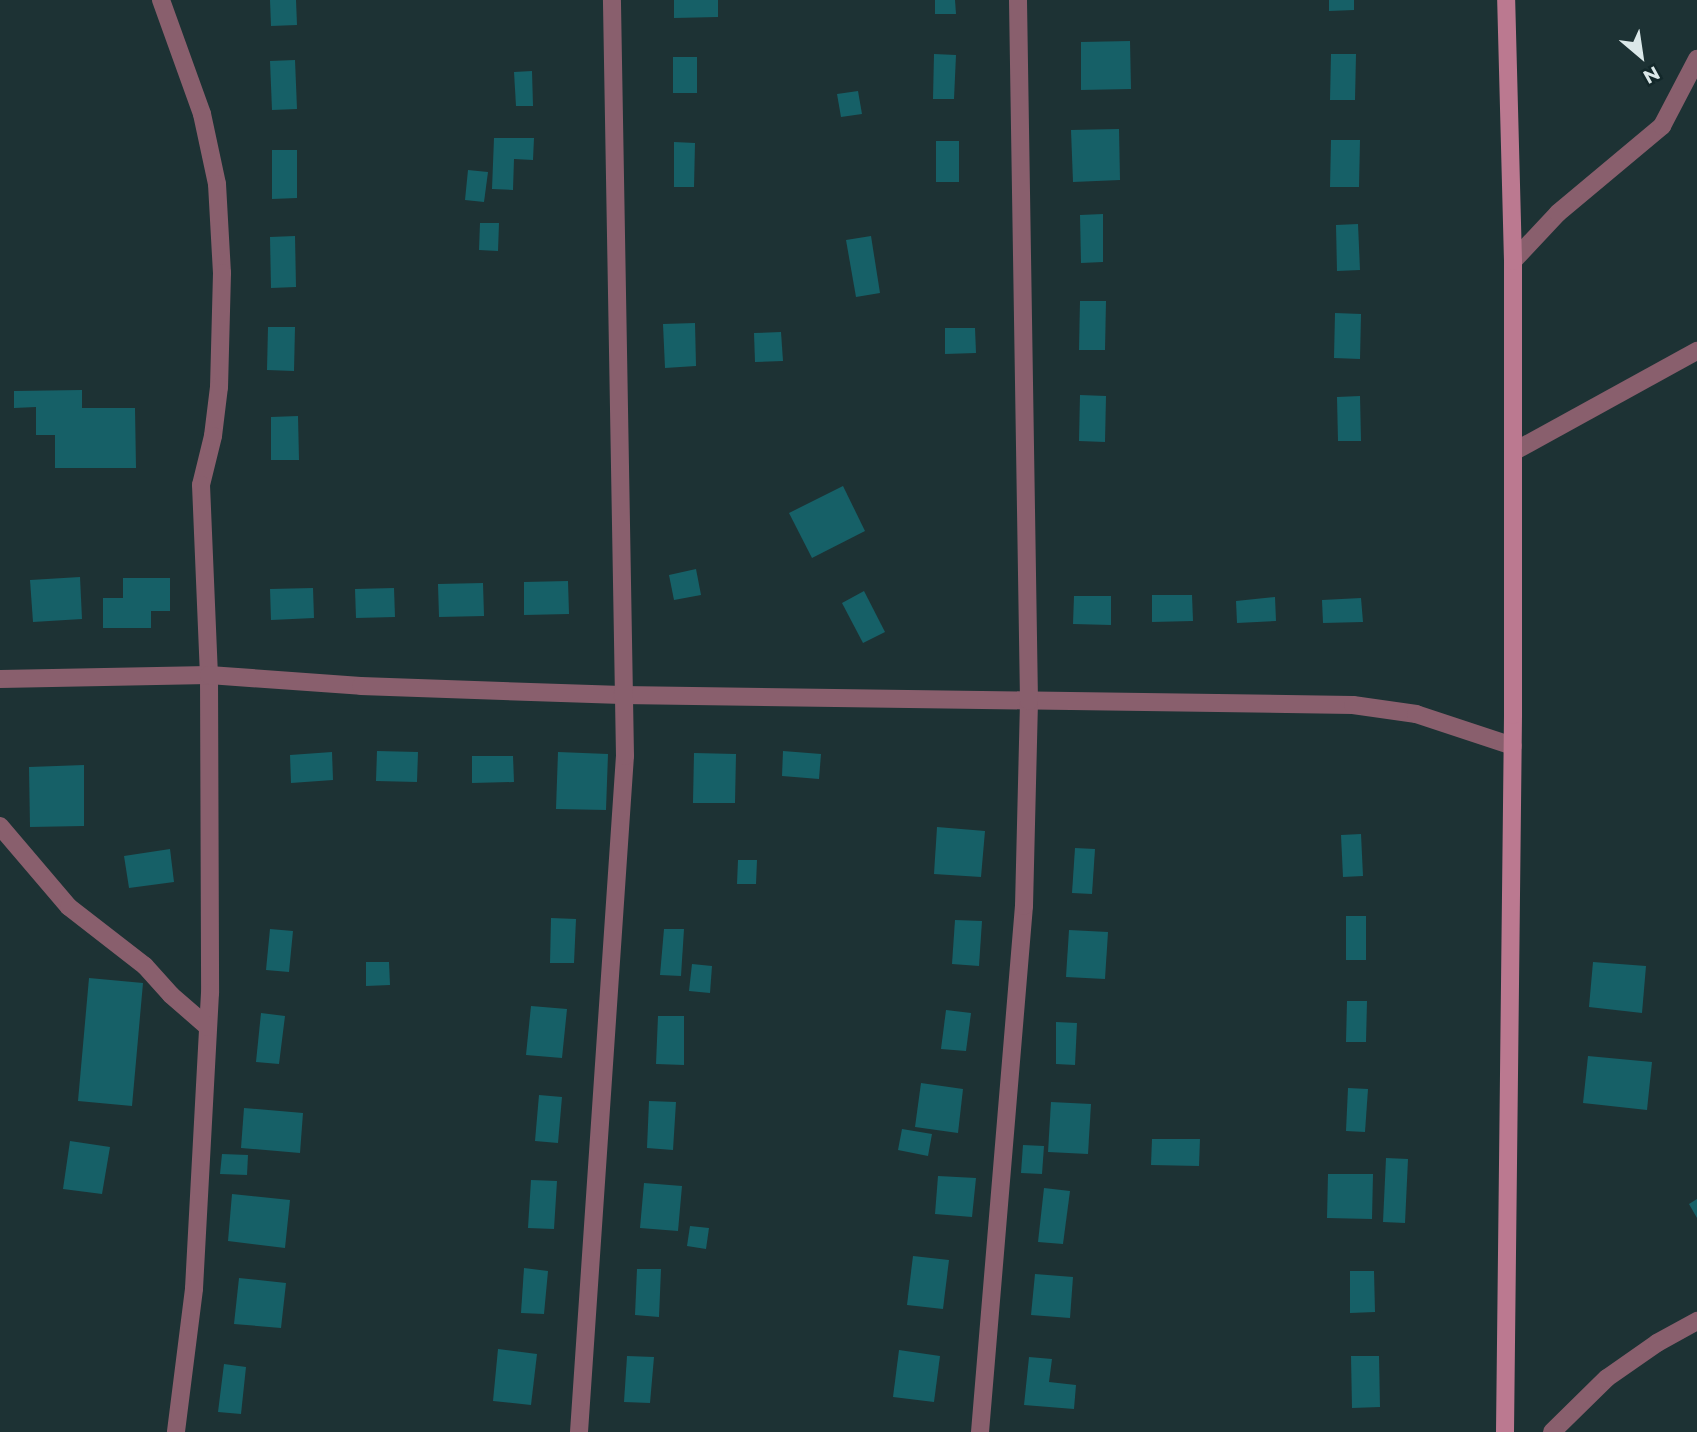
<!DOCTYPE html>
<style>
body{margin:0}
#map{position:relative;width:1697px;height:1432px;overflow:hidden;background:#1d3234;font-family:Montserrat,sans-serif}
div>[style]{position:absolute}
.building>*{inset:0;background:#166067}
.street>*{height:18px;margin:-9px;padding:0 9px;transform-origin:9px;border-radius:9px;background:#895f6d}
.secondary>*{height:18px;margin:-9px;padding:0 9px;transform-origin:9px;border-radius:9px;background:#bb7990}
span{translate:-50% -50%;white-space:nowrap;text-align:center;line-height:1.15;-webkit-text-stroke:5px #13282a;paint-order:stroke}
.north{position:absolute;left:1606px;top:21px;width:70px;height:70px;-webkit-text-stroke:5px #13282a;paint-order:stroke;rotate:151deg;font-size:19px;font-weight:700;line-height:28px;text-align:center;color:#dbe8e9}
.north::after{content:'';display:block;margin:auto;width:24px;height:32px;background:#dbe8e9;clip-path:polygon(50% 0,100% 100%,50% 72%,0 100%)}
</style>
<div id="map">
<div class="building">
<div style="clip-path:polygon(270px 0,296px 0,297px 25px,271px 26px)"></div>
<div style="clip-path:polygon(674px 0,718px 0,718px 17px,674px 18px)"></div>
<div style="clip-path:polygon(935px 0,955px 0,956px 14px,935px 14px)"></div>
<div style="clip-path:polygon(1329px 0,1354px 0,1354px 10px,1329px 11px)"></div>
<div style="clip-path:polygon(1130px 41px,1131px 89px,1081px 90px,1081px 42px)"></div>
<div style="clip-path:polygon(934px 54px,956px 55px,954px 99px,933px 99px)"></div>
<div style="clip-path:polygon(1331px 54px,1356px 54px,1355px 100px,1330px 100px)"></div>
<div style="clip-path:polygon(673px 57px,697px 57px,697px 93px,673px 93px)"></div>
<div style="clip-path:polygon(295px 60px,297px 109px,272px 110px,270px 61px)"></div>
<div style="clip-path:polygon(532px 71px,533px 106px,516px 106px,514px 72px)"></div>
<div style="clip-path:polygon(858px 91px,862px 114px,841px 117px,837px 94px)"></div>
<div style="clip-path:polygon(1119px 129px,1120px 180px,1073px 182px,1071px 130px)"></div>
<div style="clip-path:polygon(494px 138px,534px 138px,533px 160px,514px 159px,513px 190px,492px 189px)"></div>
<div style="clip-path:polygon(1331px 140px,1360px 140px,1359px 187px,1330px 187px)"></div>
<div style="clip-path:polygon(936px 141px,959px 141px,959px 182px,936px 182px)"></div>
<div style="clip-path:polygon(674px 142px,695px 143px,694px 187px,674px 187px)"></div>
<div style="clip-path:polygon(272px 150px,297px 150px,297px 198px,272px 199px)"></div>
<div style="clip-path:polygon(468px 170px,488px 172px,484px 202px,465px 200px)"></div>
<div style="clip-path:polygon(1103px 214px,1103px 262px,1081px 263px,1080px 215px)"></div>
<div style="clip-path:polygon(480px 223px,499px 223px,498px 251px,479px 250px)"></div>
<div style="clip-path:polygon(1358px 224px,1360px 270px,1337px 271px,1336px 225px)"></div>
<div style="clip-path:polygon(295px 236px,296px 287px,271px 288px,270px 237px)"></div>
<div style="clip-path:polygon(871px 236px,880px 293px,856px 297px,846px 240px)"></div>
<div style="clip-path:polygon(1080px 301px,1106px 301px,1105px 350px,1079px 350px)"></div>
<div style="clip-path:polygon(1335px 313px,1361px 314px,1360px 359px,1334px 358px)"></div>
<div style="clip-path:polygon(695px 323px,696px 366px,665px 368px,663px 324px)"></div>
<div style="clip-path:polygon(268px 327px,295px 327px,294px 371px,267px 370px)"></div>
<div style="clip-path:polygon(945px 328px,975px 328px,976px 353px,945px 354px)"></div>
<div style="clip-path:polygon(781px 332px,783px 361px,755px 362px,754px 333px)"></div>
<div style="clip-path:polygon(82px 390px,82px 408px,135px 408px,136px 468px,55px 468px,55px 435px,36px 435px,36px 407px,14px 408px,14px 391px)"></div>
<div style="clip-path:polygon(1080px 395px,1106px 396px,1105px 442px,1079px 441px)"></div>
<div style="clip-path:polygon(1360px 396px,1361px 441px,1338px 441px,1337px 397px)"></div>
<div style="clip-path:polygon(298px 416px,299px 460px,271px 460px,271px 417px)"></div>
<div style="clip-path:polygon(843px 486px,865px 531px,812px 558px,789px 513px)"></div>
<div style="clip-path:polygon(696px 569px,701px 595px,674px 600px,669px 575px)"></div>
<div style="clip-path:polygon(80px 577px,82px 619px,33px 622px,30px 580px)"></div>
<div style="clip-path:polygon(123px 578px,170px 578px,170px 611px,151px 611px,151px 628px,103px 628px,103px 598px,123px 598px)"></div>
<div style="clip-path:polygon(568px 581px,569px 614px,524px 615px,524px 582px)"></div>
<div style="clip-path:polygon(483px 583px,484px 616px,439px 617px,438px 584px)"></div>
<div style="clip-path:polygon(313px 588px,314px 618px,271px 620px,270px 589px)"></div>
<div style="clip-path:polygon(394px 588px,395px 617px,356px 618px,355px 589px)"></div>
<div style="clip-path:polygon(864px 591px,885px 632px,863px 643px,842px 603px)"></div>
<div style="clip-path:polygon(1152px 595px,1192px 595px,1193px 621px,1152px 622px)"></div>
<div style="clip-path:polygon(1074px 596px,1111px 596px,1111px 625px,1073px 624px)"></div>
<div style="clip-path:polygon(1275px 597px,1276px 621px,1237px 623px,1236px 601px)"></div>
<div style="clip-path:polygon(1361px 598px,1363px 622px,1323px 623px,1322px 600px)"></div>
<div style="clip-path:polygon(377px 751px,418px 752px,417px 782px,376px 781px)"></div>
<div style="clip-path:polygon(783px 751px,821px 754px,819px 779px,782px 776px)"></div>
<div style="clip-path:polygon(332px 752px,333px 780px,291px 783px,290px 755px)"></div>
<div style="clip-path:polygon(558px 752px,608px 754px,606px 810px,556px 809px)"></div>
<div style="clip-path:polygon(694px 753px,736px 754px,735px 803px,693px 803px)"></div>
<div style="clip-path:polygon(472px 756px,513px 756px,514px 782px,472px 783px)"></div>
<div style="clip-path:polygon(84px 765px,84px 826px,30px 827px,29px 767px)"></div>
<div style="clip-path:polygon(937px 827px,985px 831px,981px 877px,934px 874px)"></div>
<div style="clip-path:polygon(1361px 834px,1363px 876px,1343px 877px,1341px 835px)"></div>
<div style="clip-path:polygon(1075px 848px,1095px 849px,1092px 894px,1072px 893px)"></div>
<div style="clip-path:polygon(170px 849px,174px 882px,129px 888px,124px 856px)"></div>
<div style="clip-path:polygon(738px 860px,757px 860px,756px 884px,737px 884px)"></div>
<div style="clip-path:polygon(1346px 916px,1366px 916px,1366px 960px,1346px 960px)"></div>
<div style="clip-path:polygon(551px 918px,576px 919px,574px 963px,550px 963px)"></div>
<div style="clip-path:polygon(955px 920px,982px 921px,979px 966px,952px 964px)"></div>
<div style="clip-path:polygon(270px 929px,293px 931px,289px 972px,266px 970px)"></div>
<div style="clip-path:polygon(664px 929px,684px 929px,681px 976px,660px 975px)"></div>
<div style="clip-path:polygon(1069px 930px,1108px 932px,1105px 979px,1066px 977px)"></div>
<div style="clip-path:polygon(366px 962px,389px 962px,390px 985px,366px 986px)"></div>
<div style="clip-path:polygon(1593px 962px,1646px 966px,1642px 1013px,1589px 1007px)"></div>
<div style="clip-path:polygon(692px 964px,712px 966px,710px 993px,689px 991px)"></div>
<div style="clip-path:polygon(89px 978px,143px 983px,132px 1106px,78px 1101px)"></div>
<div style="clip-path:polygon(1347px 1001px,1367px 1001px,1366px 1042px,1346px 1042px)"></div>
<div style="clip-path:polygon(531px 1006px,567px 1009px,562px 1058px,526px 1055px)"></div>
<div style="clip-path:polygon(946px 1010px,971px 1013px,966px 1051px,941px 1049px)"></div>
<div style="clip-path:polygon(261px 1013px,285px 1016px,279px 1064px,256px 1062px)"></div>
<div style="clip-path:polygon(658px 1016px,684px 1016px,684px 1065px,656px 1064px)"></div>
<div style="clip-path:polygon(1056px 1022px,1077px 1023px,1075px 1065px,1056px 1064px)"></div>
<div style="clip-path:polygon(1588px 1056px,1652px 1062px,1647px 1110px,1583px 1103px)"></div>
<div style="clip-path:polygon(921px 1083px,963px 1089px,958px 1133px,915px 1127px)"></div>
<div style="clip-path:polygon(1348px 1088px,1368px 1089px,1365px 1132px,1346px 1131px)"></div>
<div style="clip-path:polygon(539px 1095px,562px 1097px,558px 1143px,535px 1141px)"></div>
<div style="clip-path:polygon(649px 1101px,676px 1102px,673px 1150px,647px 1148px)"></div>
<div style="clip-path:polygon(1051px 1102px,1091px 1104px,1088px 1154px,1048px 1152px)"></div>
<div style="clip-path:polygon(244px 1108px,303px 1113px,300px 1153px,241px 1148px)"></div>
<div style="clip-path:polygon(902px 1129px,932px 1134px,928px 1156px,898px 1150px)"></div>
<div style="clip-path:polygon(1152px 1139px,1200px 1139px,1199px 1166px,1151px 1165px)"></div>
<div style="clip-path:polygon(70px 1141px,110px 1147px,102px 1194px,63px 1189px)"></div>
<div style="clip-path:polygon(1023px 1145px,1044px 1146px,1042px 1174px,1021px 1173px)"></div>
<div style="clip-path:polygon(222px 1154px,248px 1155px,247px 1175px,220px 1174px)"></div>
<div style="clip-path:polygon(1386px 1158px,1408px 1159px,1405px 1223px,1383px 1222px)"></div>
<div style="clip-path:polygon(1328px 1174px,1373px 1174px,1372px 1219px,1327px 1218px)"></div>
<div style="clip-path:polygon(938px 1176px,976px 1178px,972px 1217px,935px 1214px)"></div>
<div style="clip-path:polygon(531px 1180px,557px 1181px,554px 1229px,528px 1228px)"></div>
<div style="clip-path:polygon(644px 1183px,682px 1186px,678px 1231px,640px 1228px)"></div>
<div style="clip-path:polygon(1044px 1188px,1070px 1191px,1063px 1244px,1038px 1242px)"></div>
<div style="clip-path:polygon(232px 1194px,290px 1200px,285px 1248px,228px 1241px)"></div>
<div style="clip-path:polygon(1697px 1199px,1697px 1218px,1689px 1204px)"></div>
<div style="clip-path:polygon(690px 1226px,709px 1228px,706px 1249px,687px 1246px)"></div>
<div style="clip-path:polygon(913px 1256px,949px 1260px,943px 1309px,907px 1305px)"></div>
<div style="clip-path:polygon(524px 1268px,548px 1271px,544px 1314px,521px 1313px)"></div>
<div style="clip-path:polygon(637px 1269px,661px 1269px,659px 1317px,635px 1315px)"></div>
<div style="clip-path:polygon(1350px 1271px,1374px 1271px,1375px 1312px,1350px 1313px)"></div>
<div style="clip-path:polygon(1035px 1274px,1073px 1277px,1070px 1318px,1031px 1315px)"></div>
<div style="clip-path:polygon(239px 1278px,286px 1283px,281px 1328px,234px 1324px)"></div>
<div style="clip-path:polygon(498px 1349px,537px 1354px,531px 1405px,493px 1401px)"></div>
<div style="clip-path:polygon(899px 1350px,940px 1356px,934px 1402px,893px 1397px)"></div>
<div style="clip-path:polygon(627px 1356px,654px 1357px,650px 1403px,624px 1402px)"></div>
<div style="clip-path:polygon(1351px 1356px,1379px 1356px,1380px 1407px,1352px 1408px)"></div>
<div style="clip-path:polygon(1029px 1357px,1052px 1359px,1049px 1382px,1076px 1385px,1074px 1409px,1024px 1405px)"></div>
<div style="clip-path:polygon(224px 1364px,246px 1367px,241px 1414px,218px 1412px)"></div>
</div>
<div class="street">
<div style="left:161px;top:0;width:121px;rotate:70.2deg"></div>
<div style="left:202px;top:114px;width:72px;rotate:77.9deg"></div>
<div style="left:217px;top:184px;width:89px;rotate:86.8deg"></div>
<div style="left:222px;top:273px;width:114px;rotate:91.5deg"></div>
<div style="left:219px;top:387px;width:49px;rotate:97deg"></div>
<div style="left:213px;top:436px;width:50px;rotate:103.8deg"></div>
<div style="left:201px;top:485px;width:190px;rotate:87.6deg"></div>
<div style="left:209px;top:675px;width:318px;rotate:89.8deg"></div>
<div style="left:210px;top:993px;width:296px;rotate:93.1deg"></div>
<div style="left:194px;top:1289px;width:144px;rotate:97.2deg"></div>
<div style="left:1513px;top:261px;width:66px;rotate:-46.8deg"></div>
<div style="left:1558px;top:213px;width:136px;rotate:-39.9deg"></div>
<div style="left:1662px;top:126px;width:76px;rotate:-62.4deg"></div>
<div style="left:1513px;top:452px;width:210px;rotate:-28.8deg"></div>
<div style="left:0;top:679px;width:209px;rotate:-1.1deg"></div>
<div style="left:209px;top:675px;width:152px;rotate:4.1deg"></div>
<div style="left:361px;top:686px;width:261px;rotate:2deg"></div>
<div style="left:622px;top:695px;width:731px;rotate:0.78deg"></div>
<div style="left:1353px;top:705px;width:64px;rotate:8.1deg"></div>
<div style="left:1416px;top:714px;width:102px;rotate:18.3deg"></div>
<div style="left:0;top:826px;width:106px;rotate:49.6deg"></div>
<div style="left:69px;top:907px;width:96px;rotate:37.8deg"></div>
<div style="left:145px;top:966px;width:39px;rotate:48deg"></div>
<div style="left:171px;top:995px;width:49px;rotate:40.9deg"></div>
<div style="left:579px;top:1432px;width:678px;rotate:-86.11deg"></div>
<div style="left:625px;top:756px;width:756px;rotate:-90.99deg"></div>
<div style="left:980px;top:1432px;width:528px;rotate:-85.22deg"></div>
<div style="left:1024px;top:906px;width:205px;rotate:-88.6deg"></div>
<div style="left:1029px;top:701px;width:701px;rotate:-90.9deg"></div>
<div style="left:1552px;top:1432px;width:77px;rotate:-44.5deg"></div>
<div style="left:1607px;top:1378px;width:61px;rotate:-35deg"></div>
<div style="left:1657px;top:1343px;width:46px;rotate:-28.8deg"></div>
</div>
<div class="secondary">
<div style="left:1505px;top:1432px;width:717px;rotate:-89.36deg"></div>
<div style="left:1513px;top:715px;width:454px;rotate:-90deg"></div>
<div style="left:1513px;top:261px;width:261px;rotate:-91.5deg"></div>
</div>
<div class="north">N</div>
</div>
